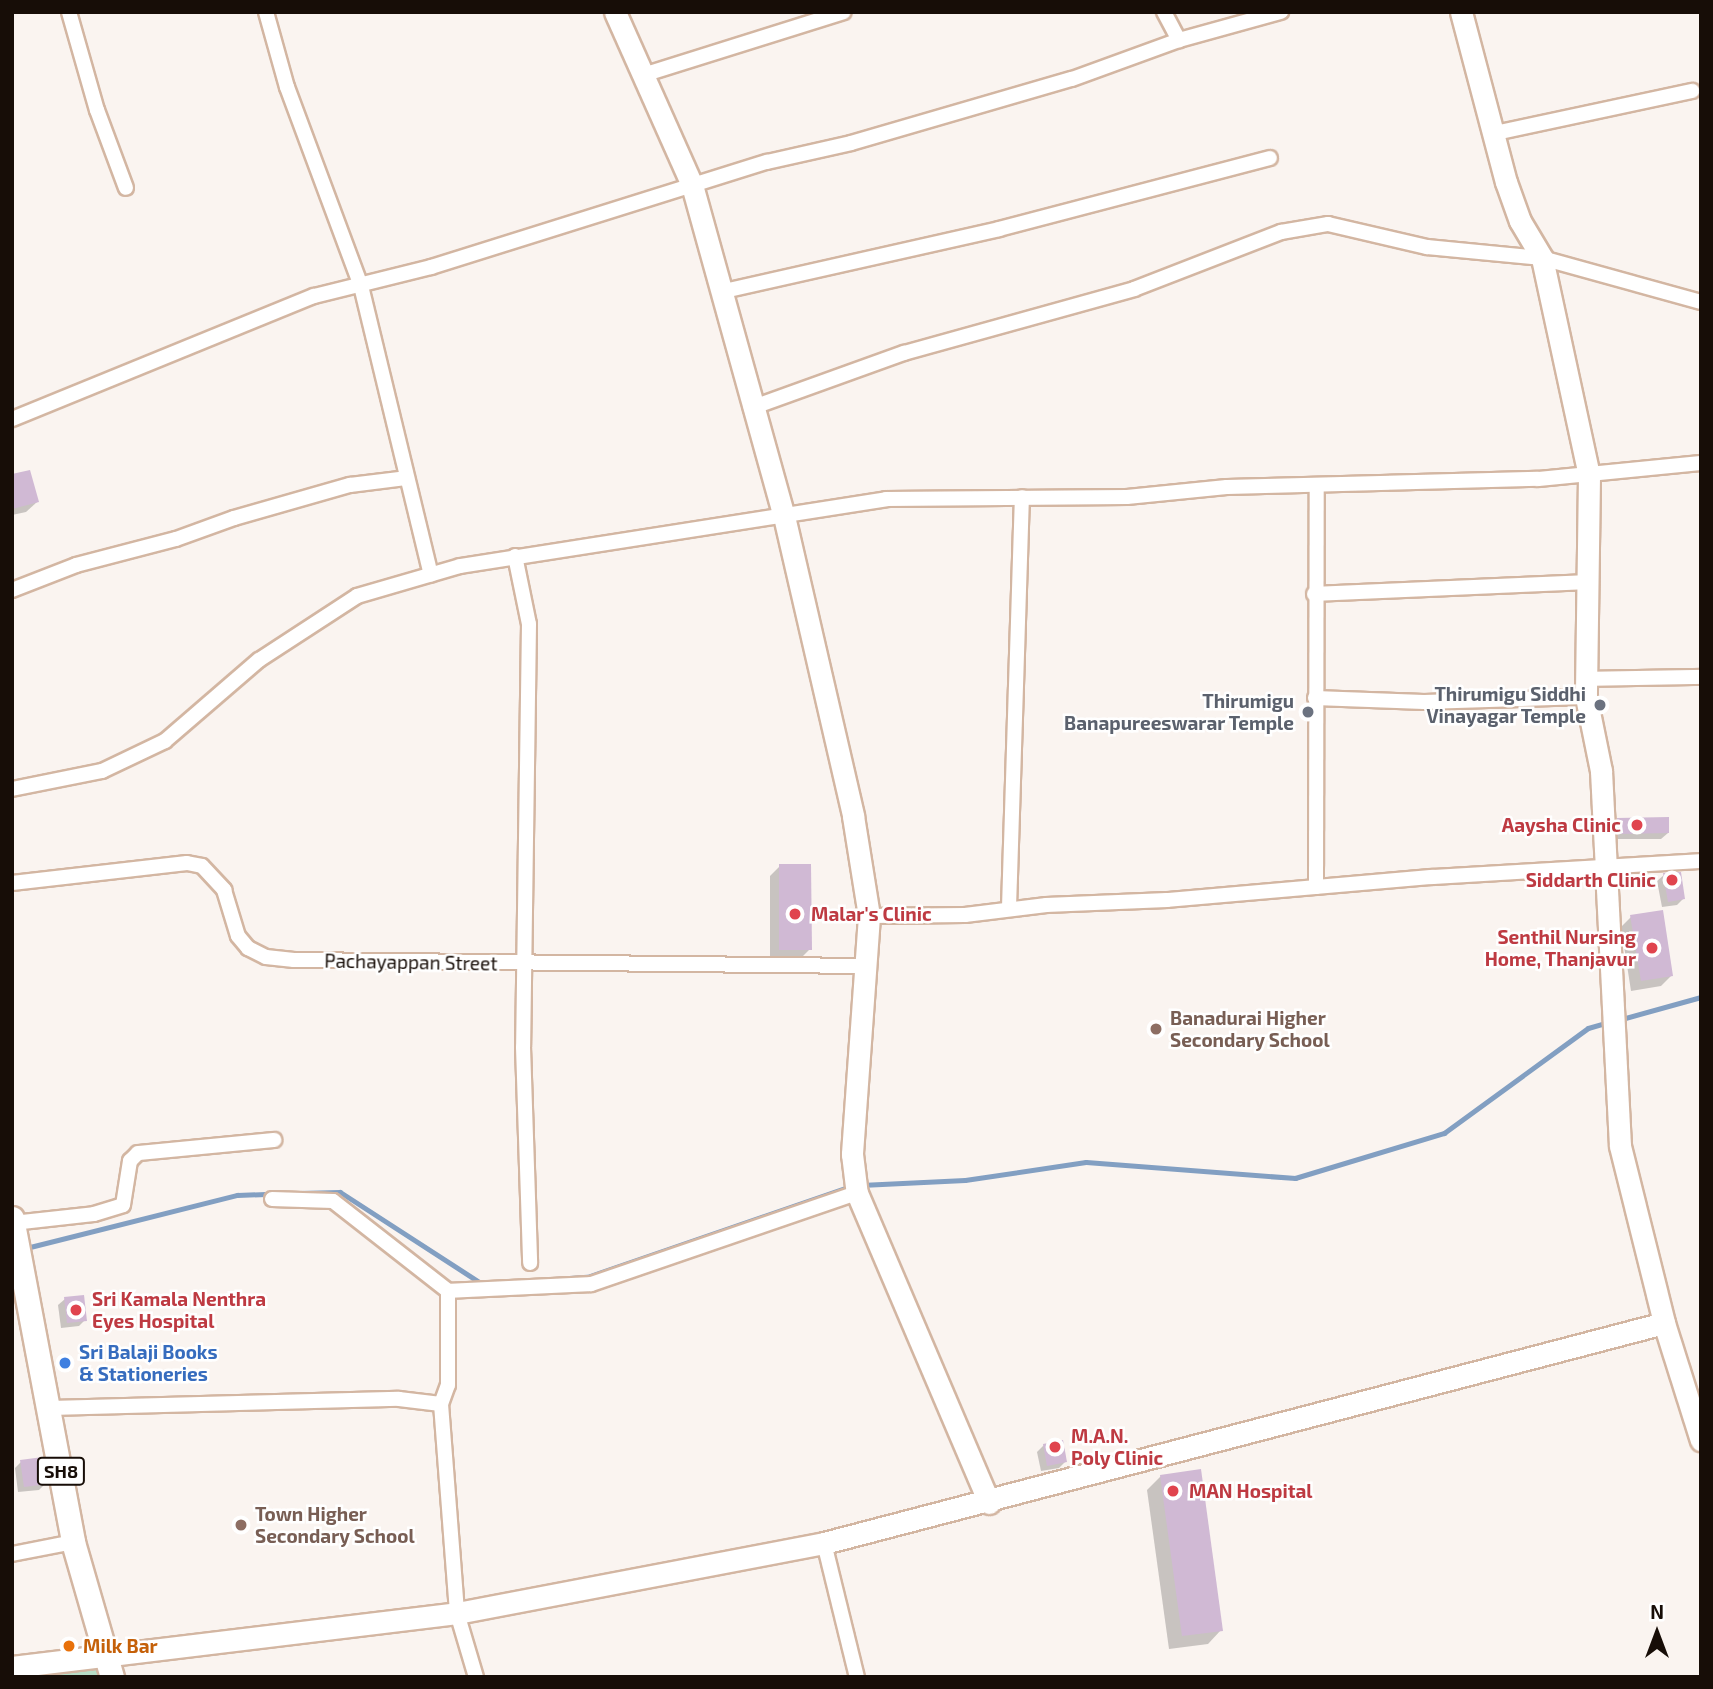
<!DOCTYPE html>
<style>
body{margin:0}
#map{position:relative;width:1713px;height:1689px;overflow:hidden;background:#faf4f0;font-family:"Exo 2",sans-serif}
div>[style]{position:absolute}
.green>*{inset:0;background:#b9dec7}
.shadow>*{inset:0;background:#0003}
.stream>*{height:5px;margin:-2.5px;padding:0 2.5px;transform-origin:2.5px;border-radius:2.5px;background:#829fc2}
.building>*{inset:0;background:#d0b9d4}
.roads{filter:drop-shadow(2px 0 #d3b6a2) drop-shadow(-2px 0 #d3b6a2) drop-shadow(0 2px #d3b6a2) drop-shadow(0 -2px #d3b6a2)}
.street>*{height:14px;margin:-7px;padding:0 7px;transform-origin:7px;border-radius:7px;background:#fff}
.secondary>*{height:21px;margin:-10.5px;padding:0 10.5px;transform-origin:10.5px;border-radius:10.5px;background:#fff}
.primary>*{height:23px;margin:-11.5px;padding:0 11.5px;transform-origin:11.5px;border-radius:11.5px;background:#fff}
.dots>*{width:19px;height:19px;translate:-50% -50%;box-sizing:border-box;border:4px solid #fff;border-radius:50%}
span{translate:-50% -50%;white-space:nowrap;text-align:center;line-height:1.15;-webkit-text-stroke:5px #fff;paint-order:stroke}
.shield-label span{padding:2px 5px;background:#fff;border:2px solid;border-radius:5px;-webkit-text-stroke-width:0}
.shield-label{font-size:18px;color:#170d07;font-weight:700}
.worship-label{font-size:19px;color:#5b616d;font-weight:700}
.right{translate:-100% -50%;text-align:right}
.health-label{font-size:19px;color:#be3a42;font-weight:700}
.left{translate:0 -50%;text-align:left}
.street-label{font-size:19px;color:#170d07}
.education-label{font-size:19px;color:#785e54;font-weight:700}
.shop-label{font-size:19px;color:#366cbe;font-weight:700}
.food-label{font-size:19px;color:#c56008;font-weight:700}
.frame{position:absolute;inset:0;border:14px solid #170d07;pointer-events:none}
.north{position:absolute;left:1622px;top:1598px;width:70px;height:70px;-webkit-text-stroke:5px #fff;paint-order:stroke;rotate:0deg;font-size:19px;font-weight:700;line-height:28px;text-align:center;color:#170d07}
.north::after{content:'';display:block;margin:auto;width:24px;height:32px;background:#170d07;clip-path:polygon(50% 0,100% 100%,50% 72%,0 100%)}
</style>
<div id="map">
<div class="green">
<div style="clip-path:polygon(100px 1667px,103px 1677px,39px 1677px)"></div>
</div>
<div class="shadow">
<div style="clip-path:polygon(12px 476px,37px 502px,26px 512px,12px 515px)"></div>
<div style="clip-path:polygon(1617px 819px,1668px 833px,1661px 839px,1611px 839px,1611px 826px)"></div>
<div style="clip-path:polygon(780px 866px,810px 949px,800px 959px,770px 959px,770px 876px)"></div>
<div style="clip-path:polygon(1664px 875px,1683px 899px,1677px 905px,1662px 907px,1657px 881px)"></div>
<div style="clip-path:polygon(1631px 917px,1671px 976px,1661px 986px,1631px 991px,1621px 927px)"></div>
<div style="clip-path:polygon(65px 1299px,85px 1320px,79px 1326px,61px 1328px,58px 1305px)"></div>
<div style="clip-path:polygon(1044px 1445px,1065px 1462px,1059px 1468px,1041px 1471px,1037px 1452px)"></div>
<div style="clip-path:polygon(21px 1462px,46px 1483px,39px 1490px,18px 1492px,15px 1468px)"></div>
<div style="clip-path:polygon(1161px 1476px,1221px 1630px,1208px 1644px,1169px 1649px,1147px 1490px)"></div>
</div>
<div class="stream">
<div style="left:1618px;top:1020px;width:86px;rotate:-15.5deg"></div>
<div style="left:861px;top:1185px;width:104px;rotate:-2.8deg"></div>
<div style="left:965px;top:1180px;width:122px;rotate:-8.5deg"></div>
<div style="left:1086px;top:1162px;width:210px;rotate:4.4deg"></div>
<div style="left:1295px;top:1178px;width:156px;rotate:-16.8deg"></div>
<div style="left:1444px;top:1133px;width:178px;rotate:-36.1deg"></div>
<div style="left:1588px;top:1028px;width:22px;rotate:-16deg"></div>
<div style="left:299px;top:1193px;width:41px;rotate:-1.4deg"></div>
<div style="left:340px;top:1192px;width:169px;rotate:32.9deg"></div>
<div style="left:22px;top:1249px;width:222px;rotate:-14.1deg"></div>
<div style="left:237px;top:1195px;width:35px;rotate:-2deg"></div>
<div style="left:555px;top:1279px;width:32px;rotate:-4deg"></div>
<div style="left:587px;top:1277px;width:279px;rotate:-19deg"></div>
</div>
<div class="building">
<div style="clip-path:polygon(30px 470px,39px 502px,12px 509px,12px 474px)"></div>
<div style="clip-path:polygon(1669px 817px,1669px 833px,1617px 834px,1617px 818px)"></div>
<div style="clip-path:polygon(779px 864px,811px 864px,812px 950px,779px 950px)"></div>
<div style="clip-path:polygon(1681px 872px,1685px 899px,1668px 902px,1663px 873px)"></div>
<div style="clip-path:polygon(1663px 910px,1673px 976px,1641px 981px,1630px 915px)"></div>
<div style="clip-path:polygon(84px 1295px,87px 1321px,67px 1323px,64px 1297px)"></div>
<div style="clip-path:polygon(1063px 1440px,1067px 1462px,1047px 1466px,1043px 1444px)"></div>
<div style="clip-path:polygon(43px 1457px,48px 1484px,24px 1487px,20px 1460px)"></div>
<div style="clip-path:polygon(1201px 1469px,1223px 1631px,1182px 1636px,1160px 1475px)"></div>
</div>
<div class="roads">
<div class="street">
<div style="left:69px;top:12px;width:102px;rotate:74.1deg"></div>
<div style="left:97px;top:110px;width:83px;rotate:69.6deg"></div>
<div style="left:266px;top:12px;width:78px;rotate:74.4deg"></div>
<div style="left:287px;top:87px;width:212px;rotate:69.6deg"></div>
<div style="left:361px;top:286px;width:297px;rotate:76.4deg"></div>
<div style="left:1164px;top:12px;width:32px;rotate:62deg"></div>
<div style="left:646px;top:74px;width:207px;rotate:-17.4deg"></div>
<div style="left:1491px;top:134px;width:206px;rotate:-12.1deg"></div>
<div style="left:720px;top:292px;width:286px;rotate:-12.7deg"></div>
<div style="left:999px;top:229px;width:280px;rotate:-14.7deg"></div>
<div style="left:751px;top:408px;width:163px;rotate:-19.8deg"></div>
<div style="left:904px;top:353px;width:239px;rotate:-15.5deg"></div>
<div style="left:1134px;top:289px;width:158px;rotate:-21.2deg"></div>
<div style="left:1281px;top:232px;width:48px;rotate:-9.7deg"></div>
<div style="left:1328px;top:224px;width:102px;rotate:13.1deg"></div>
<div style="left:1427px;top:247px;width:116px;rotate:5.5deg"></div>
<div style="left:1542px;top:258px;width:165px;rotate:15.5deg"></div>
<div style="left:12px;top:419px;width:326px;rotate:-22.2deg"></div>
<div style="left:314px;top:296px;width:121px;rotate:-13.9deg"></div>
<div style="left:431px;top:267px;width:352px;rotate:-17.4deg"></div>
<div style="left:767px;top:162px;width:86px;rotate:-12.7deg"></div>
<div style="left:851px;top:143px;width:230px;rotate:-16.2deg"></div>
<div style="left:1072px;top:79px;width:114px;rotate:-20deg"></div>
<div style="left:1179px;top:40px;width:106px;rotate:-15.4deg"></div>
<div style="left:515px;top:556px;width:69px;rotate:78.4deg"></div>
<div style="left:529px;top:624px;width:423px;rotate:90.8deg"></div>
<div style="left:523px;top:1047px;width:216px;rotate:88.1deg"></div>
<div style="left:12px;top:590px;width:69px;rotate:-21.3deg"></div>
<div style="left:76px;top:565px;width:103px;rotate:-14.6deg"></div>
<div style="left:176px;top:539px;width:62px;rotate:-19.9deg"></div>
<div style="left:234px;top:518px;width:121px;rotate:-15.9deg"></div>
<div style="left:350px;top:485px;width:56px;rotate:-7.1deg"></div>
<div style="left:1314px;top:594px;width:274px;rotate:-2.5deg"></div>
<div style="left:1586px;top:679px;width:115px;rotate:-1deg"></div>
<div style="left:1315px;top:698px;width:109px;rotate:2.1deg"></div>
<div style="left:1424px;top:702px;width:162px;rotate:-1.8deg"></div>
<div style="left:12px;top:789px;width:92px;rotate:-11.3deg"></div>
<div style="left:102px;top:771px;width:70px;rotate:-25.5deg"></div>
<div style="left:165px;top:741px;width:124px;rotate:-40.8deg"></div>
<div style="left:259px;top:660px;width:117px;rotate:-33.1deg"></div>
<div style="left:357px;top:596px;width:107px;rotate:-16.2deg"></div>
<div style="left:460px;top:566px;width:431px;rotate:-8.9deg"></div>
<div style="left:886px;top:499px;width:241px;rotate:-0.5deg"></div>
<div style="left:1127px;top:497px;width:100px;rotate:-5.7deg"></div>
<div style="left:1227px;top:487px;width:311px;rotate:-1.5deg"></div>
<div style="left:1538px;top:479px;width:164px;rotate:-5.6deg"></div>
<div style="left:12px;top:883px;width:176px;rotate:-6.5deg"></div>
<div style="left:187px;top:863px;width:15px;rotate:11deg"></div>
<div style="left:202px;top:866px;width:33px;rotate:47deg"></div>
<div style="left:224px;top:890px;width:48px;rotate:73.1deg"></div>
<div style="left:238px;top:936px;width:16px;rotate:50deg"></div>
<div style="left:248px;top:948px;width:20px;rotate:27deg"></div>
<div style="left:266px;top:957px;width:28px;rotate:6deg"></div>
<div style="left:294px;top:960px;width:571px;rotate:0.6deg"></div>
<div style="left:1316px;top:887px;width:401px;rotate:-89.9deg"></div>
<div style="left:1009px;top:908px;width:411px;rotate:-88.2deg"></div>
<div style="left:869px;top:916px;width:96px;rotate:-0.6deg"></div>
<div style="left:965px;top:915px;width:82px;rotate:-7deg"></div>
<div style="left:1046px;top:905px;width:121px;rotate:-2.4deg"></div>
<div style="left:1167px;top:900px;width:266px;rotate:-5deg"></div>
<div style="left:1432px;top:877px;width:269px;rotate:-3.4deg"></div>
<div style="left:272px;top:1199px;width:61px;rotate:1.9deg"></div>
<div style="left:333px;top:1201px;width:146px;rotate:38deg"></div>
<div style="left:448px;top:1291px;width:143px;rotate:-2.8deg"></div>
<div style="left:591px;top:1284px;width:281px;rotate:-18.9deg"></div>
<div style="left:13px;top:1223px;width:81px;rotate:-6.3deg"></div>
<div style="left:94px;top:1214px;width:30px;rotate:-17deg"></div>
<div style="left:123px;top:1205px;width:45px;rotate:-81deg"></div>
<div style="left:130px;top:1161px;width:11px;rotate:-45deg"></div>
<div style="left:138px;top:1153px;width:137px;rotate:-5.5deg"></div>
<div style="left:441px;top:1404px;width:20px;rotate:-70deg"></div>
<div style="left:448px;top:1385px;width:94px;rotate:-90deg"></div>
<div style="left:50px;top:1408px;width:349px;rotate:-1.5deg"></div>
<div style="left:399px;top:1399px;width:42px;rotate:6.8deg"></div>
<div style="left:441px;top:1404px;width:210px;rotate:85.6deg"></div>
<div style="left:457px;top:1613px;width:67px;rotate:73.5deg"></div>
<div style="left:824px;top:1543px;width:138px;rotate:76.2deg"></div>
<div style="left:12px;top:1554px;width:62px;rotate:-11.1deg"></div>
</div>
<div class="secondary">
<div style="left:615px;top:12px;width:189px;rotate:66deg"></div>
<div style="left:692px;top:185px;width:344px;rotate:74.5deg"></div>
<div style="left:784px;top:516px;width:308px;rotate:77deg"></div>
<div style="left:853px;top:816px;width:101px;rotate:80.9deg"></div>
<div style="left:869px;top:916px;width:239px;rotate:94.1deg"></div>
<div style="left:852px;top:1154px;width:39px;rotate:83deg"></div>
<div style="left:857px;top:1193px;width:337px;rotate:66.9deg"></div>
<div style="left:1461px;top:12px;width:176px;rotate:75.2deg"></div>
<div style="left:1506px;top:182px;width:41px;rotate:70.3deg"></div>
<div style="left:1520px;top:221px;width:43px;rotate:59.3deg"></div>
<div style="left:1542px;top:258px;width:223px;rotate:77.8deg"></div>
<div style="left:1589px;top:476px;width:221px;rotate:90.8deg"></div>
<div style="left:1586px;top:697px;width:76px;rotate:78.5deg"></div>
<div style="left:1601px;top:771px;width:375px;rotate:87.1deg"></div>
<div style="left:1620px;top:1146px;width:182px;rotate:76deg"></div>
<div style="left:1664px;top:1323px;width:123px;rotate:72.5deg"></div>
<div style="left:12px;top:1667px;width:448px;rotate:-6.9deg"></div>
<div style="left:457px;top:1613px;width:374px;rotate:-10.8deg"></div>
<div style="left:824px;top:1543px;width:868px;rotate:-14.68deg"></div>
</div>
<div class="primary">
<div style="left:12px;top:1218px;width:330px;rotate:79.3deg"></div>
<div style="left:73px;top:1542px;width:141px;rotate:73.9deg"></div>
</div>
</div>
<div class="dots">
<div style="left:1600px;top:705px;background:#6b7280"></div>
<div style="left:1308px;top:712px;background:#6b7280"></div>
<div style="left:1637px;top:825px;background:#e0444e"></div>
<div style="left:1672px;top:880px;background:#e0444e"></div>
<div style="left:795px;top:914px;background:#e0444e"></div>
<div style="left:1652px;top:948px;background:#e0444e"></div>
<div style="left:1156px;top:1029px;background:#8d6e63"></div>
<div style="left:76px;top:1310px;background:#e0444e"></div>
<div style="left:65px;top:1363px;background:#3f7fe0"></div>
<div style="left:1055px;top:1447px;background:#e0444e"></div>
<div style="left:1173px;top:1491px;background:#e0444e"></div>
<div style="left:241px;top:1525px;background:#8d6e63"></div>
<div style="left:69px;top:1646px;background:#e8710a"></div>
</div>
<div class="shield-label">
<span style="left:61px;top:1471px">SH8</span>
</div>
<div class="worship-label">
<span class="right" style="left:1586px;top:705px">Thirumigu Siddhi<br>Vinayagar Temple</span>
<span class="right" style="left:1294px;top:712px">Thirumigu<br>Banapureeswarar Temple</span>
</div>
<div class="health-label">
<span class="right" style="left:1621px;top:825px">Aaysha Clinic</span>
<span class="right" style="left:1656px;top:880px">Siddarth Clinic</span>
<span class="left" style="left:811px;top:914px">Malar's Clinic</span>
<span class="right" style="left:1636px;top:948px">Senthil Nursing<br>Home, Thanjavur</span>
<span class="left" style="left:92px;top:1310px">Sri Kamala Nenthra<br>Eyes Hospital</span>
<span class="left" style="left:1071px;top:1447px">M.A.N.<br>Poly Clinic</span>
<span class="left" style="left:1189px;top:1491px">MAN Hospital</span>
</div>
<div class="street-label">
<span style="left:411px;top:962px;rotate:1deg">Pachayappan Street</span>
</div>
<div class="education-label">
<span class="left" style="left:1170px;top:1029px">Banadurai Higher<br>Secondary School</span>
<span class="left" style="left:255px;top:1525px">Town Higher<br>Secondary School</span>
</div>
<div class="shop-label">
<span class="left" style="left:79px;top:1363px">Sri Balaji Books<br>&amp; Stationeries</span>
</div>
<div class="food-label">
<span class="left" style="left:83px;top:1646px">Milk Bar</span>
</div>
<div class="frame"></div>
<div class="north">N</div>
</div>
